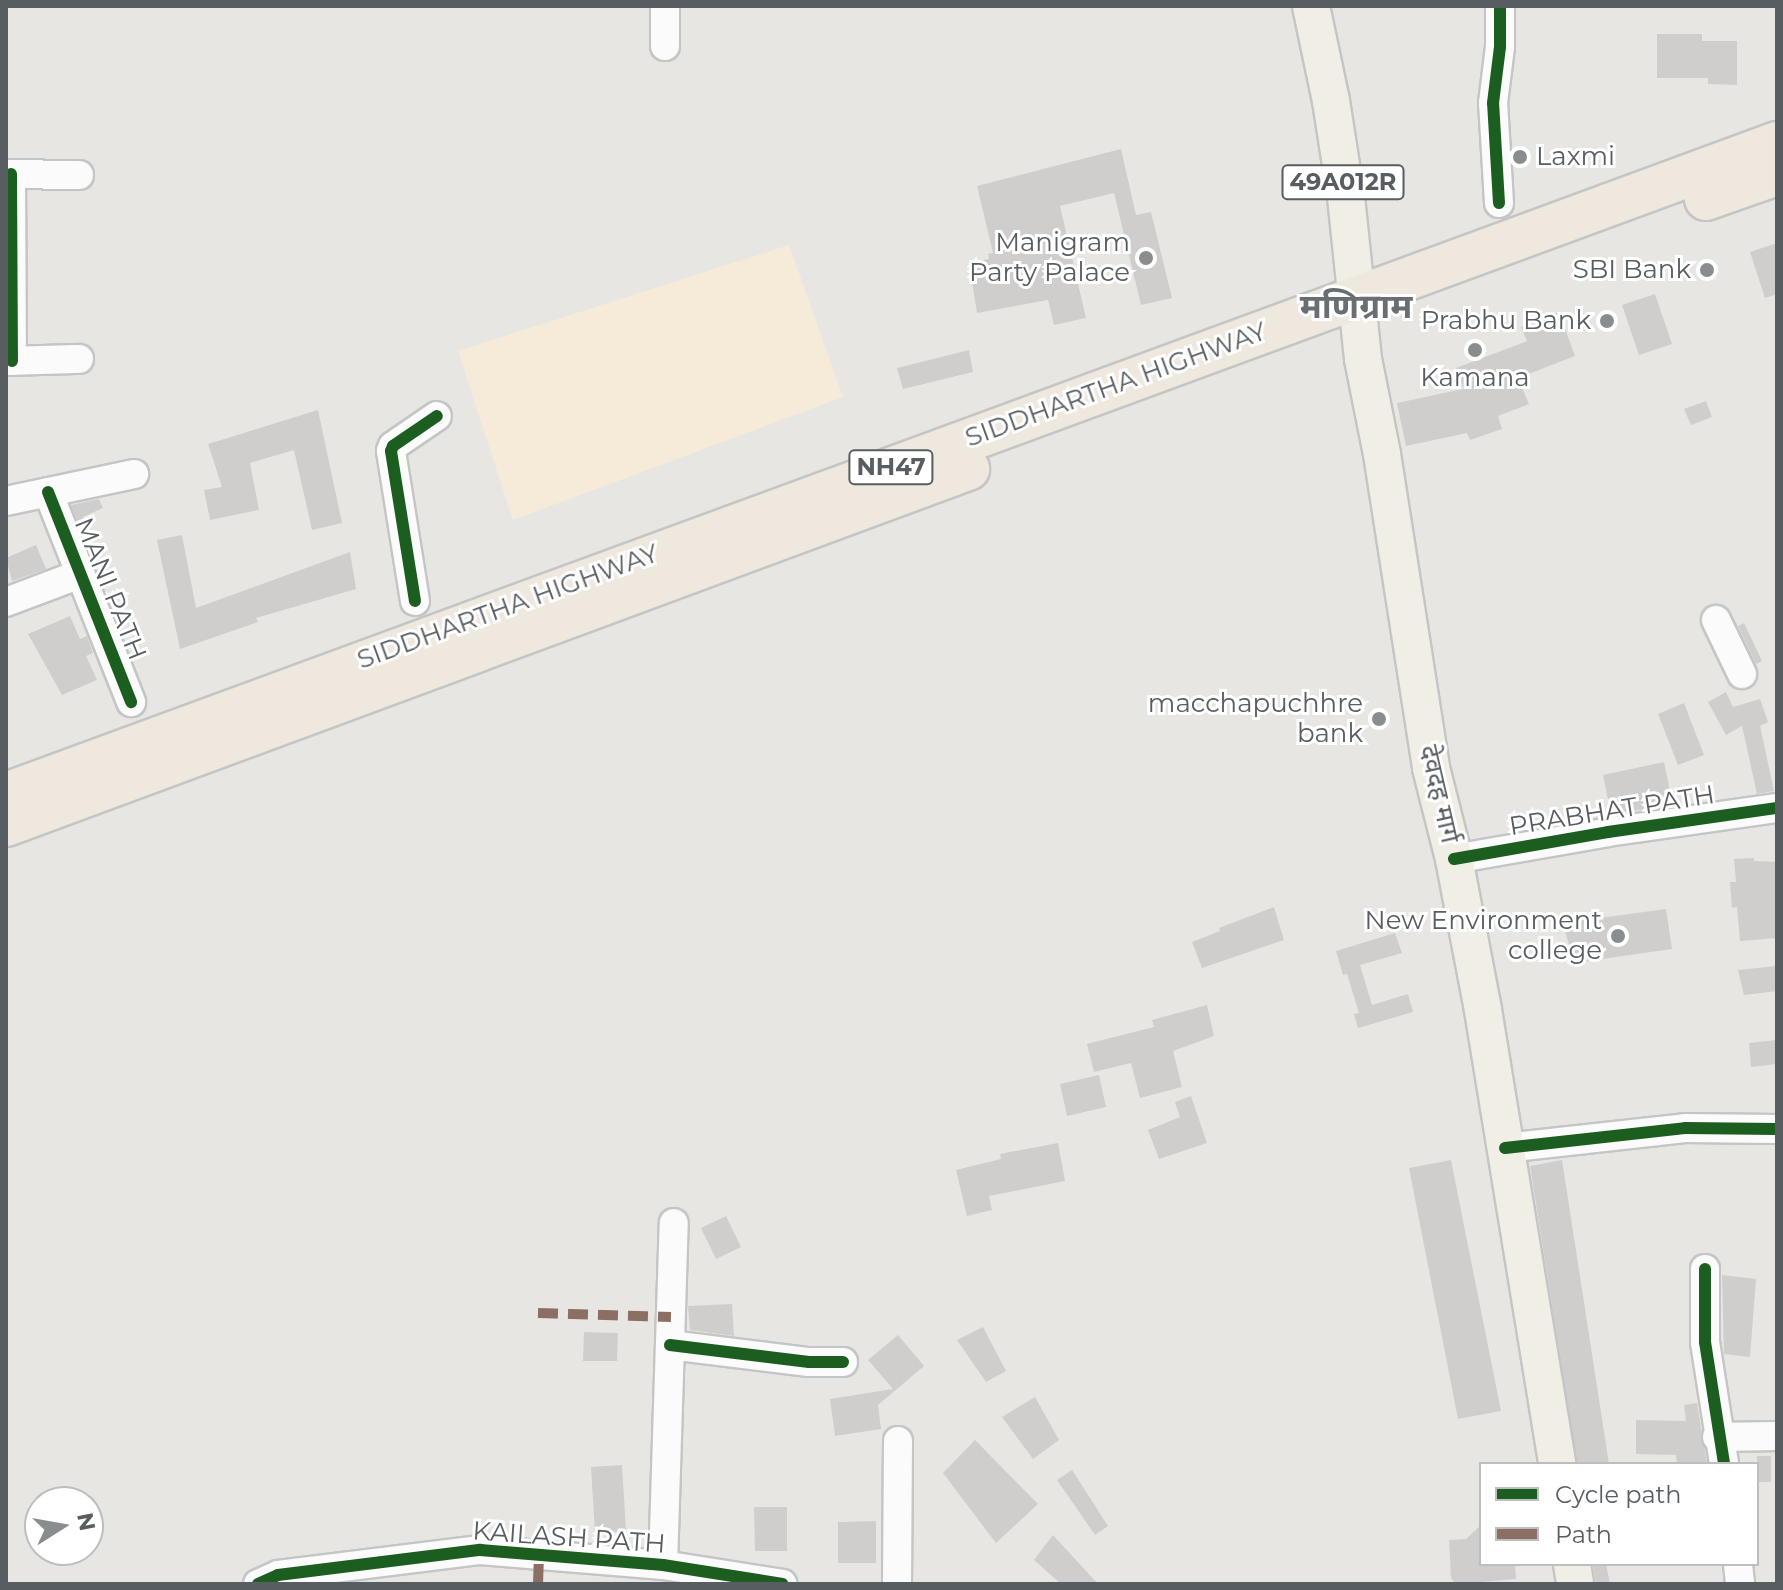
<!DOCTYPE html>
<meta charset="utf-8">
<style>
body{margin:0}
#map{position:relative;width:1783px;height:1590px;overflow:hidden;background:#e8e6e2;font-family:Montserrat,"Noto Sans Devanagari",sans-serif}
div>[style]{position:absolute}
.commercial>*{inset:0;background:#f5ebd8}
.building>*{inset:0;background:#d0cecc}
.roads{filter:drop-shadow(2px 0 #c4c5c5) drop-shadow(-2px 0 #c4c5c5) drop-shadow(0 2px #c4c5c5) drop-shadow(0 -2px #c4c5c5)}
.minor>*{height:28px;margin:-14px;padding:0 14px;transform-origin:14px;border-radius:14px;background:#fcfbfb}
.major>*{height:36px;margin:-18px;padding:0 18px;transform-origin:18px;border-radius:18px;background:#f1eee5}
.highway>*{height:42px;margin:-21px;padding:0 21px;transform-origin:21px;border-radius:21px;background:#eee8de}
.quiet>*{height:10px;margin-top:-5px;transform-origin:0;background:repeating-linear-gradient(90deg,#8d6e63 0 20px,transparent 0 30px)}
.cycleway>*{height:12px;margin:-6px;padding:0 6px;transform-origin:6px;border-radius:6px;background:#1b5e20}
.dots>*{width:22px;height:22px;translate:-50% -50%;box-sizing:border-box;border:4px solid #fff;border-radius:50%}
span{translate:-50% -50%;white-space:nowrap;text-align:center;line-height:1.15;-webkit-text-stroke:6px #fff;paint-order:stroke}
.shield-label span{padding:2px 6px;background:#fff;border:2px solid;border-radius:6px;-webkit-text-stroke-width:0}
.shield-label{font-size:24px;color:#575d61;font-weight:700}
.poi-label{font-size:26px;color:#575d61}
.left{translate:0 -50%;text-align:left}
.right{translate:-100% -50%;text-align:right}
.street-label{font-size:26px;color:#575d61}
.district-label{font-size:34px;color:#686f73;font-weight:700}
.frame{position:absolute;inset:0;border:8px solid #575d61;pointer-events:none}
.legend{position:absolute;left:1479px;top:1462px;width:280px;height:104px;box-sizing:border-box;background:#fff;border:2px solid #bcbec0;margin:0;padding:10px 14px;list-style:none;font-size:24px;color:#575d61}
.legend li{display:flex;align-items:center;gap:16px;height:40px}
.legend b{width:40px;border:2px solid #bcbec0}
.north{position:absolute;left:24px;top:1486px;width:80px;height:80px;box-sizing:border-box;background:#fff;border:2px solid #bcbec0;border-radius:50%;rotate:79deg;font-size:22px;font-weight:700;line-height:32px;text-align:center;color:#575d61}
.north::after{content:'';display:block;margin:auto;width:28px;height:36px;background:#8a8d8e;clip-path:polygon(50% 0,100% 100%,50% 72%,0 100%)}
</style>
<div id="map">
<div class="commercial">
<div style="clip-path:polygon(789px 245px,843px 397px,513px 520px,458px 351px)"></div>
</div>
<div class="building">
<div style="clip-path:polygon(1657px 34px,1702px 34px,1702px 41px,1737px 41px,1737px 85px,1708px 84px,1708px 78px,1657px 78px)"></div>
<div style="clip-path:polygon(1121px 149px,1136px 215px,1151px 212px,1172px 298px,1141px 305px,1114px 193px,1060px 206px,1086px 318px,1054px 325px,1048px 300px,977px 313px,969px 263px,989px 259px,988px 254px,993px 253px,977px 186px)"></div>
<div style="clip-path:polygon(1777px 243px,1777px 294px,1765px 298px,1750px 252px)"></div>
<div style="clip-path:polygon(1655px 294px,1672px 344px,1639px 355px,1622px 305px)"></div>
<div style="clip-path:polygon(1559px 312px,1575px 356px,1518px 378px,1529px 404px,1498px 416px,1502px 429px,1470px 440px,1467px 433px,1406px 446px,1397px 403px,1463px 389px,1456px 368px,1527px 341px,1521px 327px)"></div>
<div style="clip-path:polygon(969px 350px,973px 372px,903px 389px,897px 368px)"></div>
<div style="clip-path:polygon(1706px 401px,1712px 417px,1691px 425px,1684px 409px)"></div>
<div style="clip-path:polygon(318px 410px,342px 523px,312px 530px,294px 450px,250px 463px,259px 510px,210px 520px,204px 490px,222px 487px,208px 444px)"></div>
<div style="clip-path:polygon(99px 499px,103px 508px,83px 517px,92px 540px,86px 542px,71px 505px)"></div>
<div style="clip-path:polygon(182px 535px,196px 608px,350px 552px,356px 589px,256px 618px,258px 622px,180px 649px,157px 540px)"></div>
<div style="clip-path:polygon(36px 545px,46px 569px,12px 581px,6px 558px)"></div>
<div style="clip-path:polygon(70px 616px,80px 639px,87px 636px,93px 653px,86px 656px,97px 680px,62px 695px,28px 634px)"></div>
<div style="clip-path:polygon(1744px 623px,1762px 661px,1756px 664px,1738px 626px)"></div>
<div style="clip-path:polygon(1726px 692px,1733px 707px,1760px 699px,1768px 722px,1760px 726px,1774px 791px,1757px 794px,1742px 726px,1726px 735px,1708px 702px)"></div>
<div style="clip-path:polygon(1684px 703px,1704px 755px,1678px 765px,1658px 714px)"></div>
<div style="clip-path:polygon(1664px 762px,1673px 805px,1611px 814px,1603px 775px)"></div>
<div style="clip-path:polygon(1754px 858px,1754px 861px,1777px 862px,1777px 938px,1740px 941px,1737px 907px,1732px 908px,1730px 882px,1736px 882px,1734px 859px)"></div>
<div style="clip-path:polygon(1274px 907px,1284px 940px,1202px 968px,1192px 942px,1220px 931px,1219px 928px)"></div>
<div style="clip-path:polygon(1666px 909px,1672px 949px,1574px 963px,1563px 923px)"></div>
<div style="clip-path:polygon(1395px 933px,1402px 953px,1360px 965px,1372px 1005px,1408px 994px,1413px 1012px,1358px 1028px,1354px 1014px,1359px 1013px,1347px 974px,1343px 975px,1336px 951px)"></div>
<div style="clip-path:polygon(1777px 966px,1777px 991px,1744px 995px,1738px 970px)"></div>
<div style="clip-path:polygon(1207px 1005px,1214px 1036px,1173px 1051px,1182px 1087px,1140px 1098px,1131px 1063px,1094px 1072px,1087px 1044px,1154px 1027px,1152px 1020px)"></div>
<div style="clip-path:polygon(1777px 1040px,1777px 1064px,1751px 1067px,1749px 1043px)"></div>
<div style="clip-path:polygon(1099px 1075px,1106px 1107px,1067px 1116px,1060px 1084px)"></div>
<div style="clip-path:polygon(1191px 1096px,1207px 1143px,1159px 1159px,1148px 1130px,1180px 1117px,1175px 1102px)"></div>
<div style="clip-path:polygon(1058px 1143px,1065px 1181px,989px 1196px,992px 1210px,967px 1216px,956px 1170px,1001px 1159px,1000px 1154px)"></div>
<div style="clip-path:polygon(1451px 1160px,1501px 1411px,1458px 1419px,1409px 1168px)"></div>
<div style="clip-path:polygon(1562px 1160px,1609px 1464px,1577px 1464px,1530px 1166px)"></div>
<div style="clip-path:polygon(726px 1216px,741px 1247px,716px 1259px,701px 1228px)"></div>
<div style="clip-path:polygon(1722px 1275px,1756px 1279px,1750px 1357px,1724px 1354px)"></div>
<div style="clip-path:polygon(732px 1304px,734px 1336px,690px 1330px,688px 1306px)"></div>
<div style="clip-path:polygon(983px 1327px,1006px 1371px,986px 1382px,957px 1340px)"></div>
<div style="clip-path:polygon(584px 1332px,618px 1333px,617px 1361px,583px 1361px)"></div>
<div style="clip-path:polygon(898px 1335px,924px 1366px,878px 1405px,881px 1429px,835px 1436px,830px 1399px,893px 1389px,868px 1360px)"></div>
<div style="clip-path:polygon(1035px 1397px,1059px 1440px,1033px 1459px,1002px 1417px)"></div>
<div style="clip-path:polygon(1697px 1403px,1707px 1464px,1677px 1464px,1676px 1455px,1636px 1454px,1636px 1420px,1686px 1421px,1684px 1405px)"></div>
<div style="clip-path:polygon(975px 1440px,1038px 1504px,996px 1543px,943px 1473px)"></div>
<div style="clip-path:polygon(1757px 1456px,1771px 1456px,1771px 1482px,1757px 1482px)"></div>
<div style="clip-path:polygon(622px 1465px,626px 1531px,595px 1533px,591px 1467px)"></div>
<div style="clip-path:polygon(1072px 1470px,1108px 1526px,1095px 1535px,1057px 1480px)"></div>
<div style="clip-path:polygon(754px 1507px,787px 1507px,787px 1551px,755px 1551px)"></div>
<div style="clip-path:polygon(876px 1521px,876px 1563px,838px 1563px,838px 1522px)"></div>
<div style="clip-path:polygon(1481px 1525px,1481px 1564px,1515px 1564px,1516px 1579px,1456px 1584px,1451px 1578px,1449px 1540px,1466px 1539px)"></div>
<div style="clip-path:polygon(1053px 1535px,1098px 1584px,1061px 1584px,1034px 1560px)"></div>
<div style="clip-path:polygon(1593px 1564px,1606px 1564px,1610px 1584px,1596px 1584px)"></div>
</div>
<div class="roads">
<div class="minor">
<div style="left:665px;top:46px;width:40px;rotate:-90deg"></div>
<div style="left:6px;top:174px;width:73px;rotate:0.8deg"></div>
<div style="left:11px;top:174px;width:187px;rotate:89.7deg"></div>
<div style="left:1499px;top:203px;width:100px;rotate:-93.4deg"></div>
<div style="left:1493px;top:103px;width:56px;rotate:-82.9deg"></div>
<div style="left:1500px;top:47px;width:41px;rotate:-90deg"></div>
<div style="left:6px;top:361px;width:73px;rotate:-1.6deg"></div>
<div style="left:48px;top:492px;width:226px;rotate:68.4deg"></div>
<div style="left:6px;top:501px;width:131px;rotate:-11.9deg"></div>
<div style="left:415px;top:601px;width:152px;rotate:-99.1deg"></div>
<div style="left:391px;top:451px;width:5px;rotate:-68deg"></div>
<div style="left:393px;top:446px;width:53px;rotate:-34.3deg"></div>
<div style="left:6px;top:602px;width:79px;rotate:-20.7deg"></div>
<div style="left:1716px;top:620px;width:60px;rotate:64.3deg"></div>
<div style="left:1454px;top:859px;width:156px;rotate:-9.9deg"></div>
<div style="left:1608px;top:832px;width:171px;rotate:-8.1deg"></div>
<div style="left:1505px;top:1148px;width:181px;rotate:-6.3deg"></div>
<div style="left:1685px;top:1128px;width:92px;rotate:0.6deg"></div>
<div style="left:1705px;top:1269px;width:73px;rotate:90deg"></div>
<div style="left:1705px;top:1342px;width:123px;rotate:81.1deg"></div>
<div style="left:670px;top:1345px;width:140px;rotate:7deg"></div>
<div style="left:809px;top:1362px;width:34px"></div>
<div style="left:1717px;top:1437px;width:60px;rotate:-1deg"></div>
<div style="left:1738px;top:1564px;width:20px;rotate:84deg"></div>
<div style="left:663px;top:1565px;width:342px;rotate:-88.2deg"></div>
<div style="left:258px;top:1584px;width:22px;rotate:-24deg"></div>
<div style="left:278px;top:1575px;width:204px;rotate:-7.1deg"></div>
<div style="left:480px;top:1550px;width:184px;rotate:4.7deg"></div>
<div style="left:663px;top:1565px;width:121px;rotate:9deg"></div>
<div style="left:897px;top:1584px;width:143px;rotate:-89.6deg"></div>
</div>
<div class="major">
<div style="left:1311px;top:6px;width:97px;rotate:78.1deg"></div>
<div style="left:1331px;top:101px;width:97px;rotate:81.1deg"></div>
<div style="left:1346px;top:197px;width:163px;rotate:84deg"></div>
<div style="left:1363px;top:359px;width:97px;rotate:78.7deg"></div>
<div style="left:1382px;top:454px;width:318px;rotate:81.1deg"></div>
<div style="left:1431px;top:768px;width:94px;rotate:75.8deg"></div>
<div style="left:1454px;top:859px;width:154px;rotate:79.1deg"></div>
<div style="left:1483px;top:1010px;width:460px;rotate:80.7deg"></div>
<div style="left:1572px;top:1564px;width:20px;rotate:81deg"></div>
</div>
<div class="highway">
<div style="left:1706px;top:199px;width:75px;rotate:-19.4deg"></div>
<div style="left:6px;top:794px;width:1887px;rotate:-20.18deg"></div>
<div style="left:6px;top:825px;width:1026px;rotate:-20.31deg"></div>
</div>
</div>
<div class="quiet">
<div style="left:538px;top:1313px;width:133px;rotate:1.7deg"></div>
<div style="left:538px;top:1584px;width:28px;rotate:-88deg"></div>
</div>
<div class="cycleway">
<div style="left:11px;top:174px;width:187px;rotate:89.7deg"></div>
<div style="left:1499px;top:203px;width:100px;rotate:-93.4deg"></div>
<div style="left:1493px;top:103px;width:56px;rotate:-82.9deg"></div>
<div style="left:1500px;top:47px;width:41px;rotate:-90deg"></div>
<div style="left:48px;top:492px;width:226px;rotate:68.4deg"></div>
<div style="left:415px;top:601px;width:152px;rotate:-99.1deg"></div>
<div style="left:391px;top:451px;width:5px;rotate:-68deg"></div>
<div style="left:393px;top:446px;width:53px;rotate:-34.3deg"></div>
<div style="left:1454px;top:859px;width:156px;rotate:-9.9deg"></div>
<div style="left:1608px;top:832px;width:171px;rotate:-8.1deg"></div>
<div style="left:1505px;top:1148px;width:181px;rotate:-6.3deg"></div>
<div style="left:1685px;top:1128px;width:92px;rotate:0.6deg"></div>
<div style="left:1705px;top:1269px;width:73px;rotate:90deg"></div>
<div style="left:1705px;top:1342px;width:123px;rotate:81.1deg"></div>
<div style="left:670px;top:1345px;width:140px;rotate:7deg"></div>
<div style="left:809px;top:1362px;width:34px"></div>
<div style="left:258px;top:1584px;width:22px;rotate:-24deg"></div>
<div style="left:278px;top:1575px;width:204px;rotate:-7.1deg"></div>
<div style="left:480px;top:1550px;width:184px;rotate:4.7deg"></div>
<div style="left:663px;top:1565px;width:121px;rotate:9deg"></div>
</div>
<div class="dots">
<div style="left:1520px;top:157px;background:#8a8d8e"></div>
<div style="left:1146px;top:258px;background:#8a8d8e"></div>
<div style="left:1707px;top:270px;background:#8a8d8e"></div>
<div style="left:1607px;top:321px;background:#8a8d8e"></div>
<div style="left:1475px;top:350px;background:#8a8d8e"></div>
<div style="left:1379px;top:719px;background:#8a8d8e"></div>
<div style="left:1618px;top:936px;background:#8a8d8e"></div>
</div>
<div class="shield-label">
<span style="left:1343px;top:182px">49A012R</span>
<span style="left:891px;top:467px">NH47</span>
</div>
<div class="poi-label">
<span class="left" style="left:1536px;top:157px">Laxmi</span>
<span class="right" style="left:1130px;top:258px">Manigram<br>Party Palace</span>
<span class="right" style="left:1691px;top:270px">SBI Bank</span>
<span class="right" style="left:1591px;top:321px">Prabhu Bank</span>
<span style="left:1475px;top:378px">Kamana</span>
<span class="right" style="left:1363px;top:719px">macchapuchhre<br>bank</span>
<span class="right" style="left:1602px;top:936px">New Environment<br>college</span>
</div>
<div class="street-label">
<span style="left:1116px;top:385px;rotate:-20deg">SIDDHARTHA HIGHWAY</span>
<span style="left:110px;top:589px;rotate:68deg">MANI PATH</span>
<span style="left:508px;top:607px;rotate:-20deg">SIDDHARTHA HIGHWAY</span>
<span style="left:1439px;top:794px;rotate:77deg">देवदह मार्ग</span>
<span style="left:1612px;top:811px;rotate:-9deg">PRABHAT PATH</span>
<span style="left:569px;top:1538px;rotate:4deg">KAILASH PATH</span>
</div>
<div class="district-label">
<span style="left:1356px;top:307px">मणिग्राम</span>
</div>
<div class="frame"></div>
<ul class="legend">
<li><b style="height:10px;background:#1b5e20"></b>Cycle path</li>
<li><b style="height:10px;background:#8d6e63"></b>Path</li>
</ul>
<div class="north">N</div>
</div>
